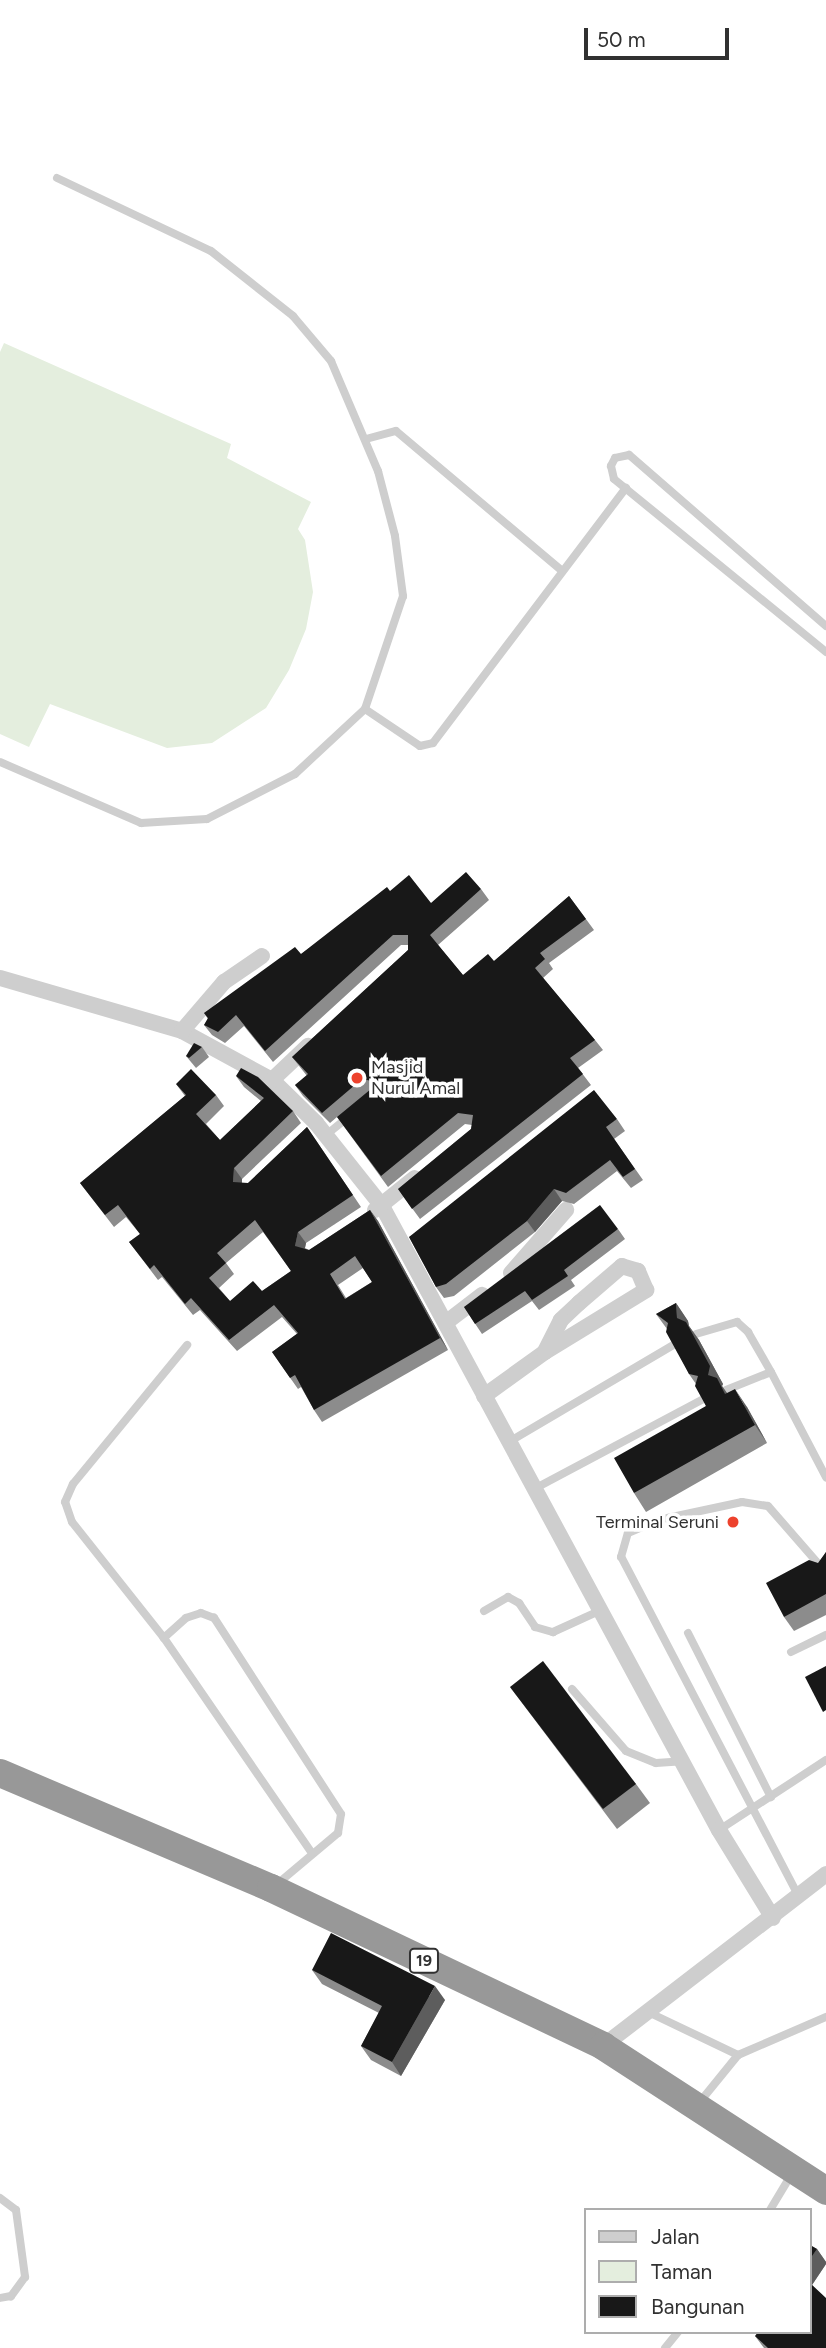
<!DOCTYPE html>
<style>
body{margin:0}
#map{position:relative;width:826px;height:2348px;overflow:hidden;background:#fff;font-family:Figtree,sans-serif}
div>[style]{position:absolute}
.green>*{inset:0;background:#e4eede}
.lane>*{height:8px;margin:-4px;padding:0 4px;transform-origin:4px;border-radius:4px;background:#cecece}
.street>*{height:16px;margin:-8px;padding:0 8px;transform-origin:8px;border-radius:8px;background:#cecece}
.highway>*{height:28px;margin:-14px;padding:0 14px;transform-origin:14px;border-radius:14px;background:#989898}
.wall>*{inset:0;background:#8c8c8c}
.shaded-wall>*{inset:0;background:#5d5d5d}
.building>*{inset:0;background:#181818}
.dots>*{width:19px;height:19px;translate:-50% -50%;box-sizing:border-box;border:4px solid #fff;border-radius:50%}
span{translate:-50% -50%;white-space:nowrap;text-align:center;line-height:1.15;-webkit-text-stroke:7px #fff;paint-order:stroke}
.shield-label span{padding:2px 5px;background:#fff;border:2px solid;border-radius:5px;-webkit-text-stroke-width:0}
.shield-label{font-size:16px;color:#313131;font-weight:700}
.poi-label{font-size:18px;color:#313131}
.left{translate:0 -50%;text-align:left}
.right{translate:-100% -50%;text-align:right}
.legend{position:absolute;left:584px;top:2208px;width:228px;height:126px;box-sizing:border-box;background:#fff;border:2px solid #adadad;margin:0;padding:9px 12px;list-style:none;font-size:21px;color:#313131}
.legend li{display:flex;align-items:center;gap:14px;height:35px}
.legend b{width:35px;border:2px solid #adadad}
.scale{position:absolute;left:584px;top:28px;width:145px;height:32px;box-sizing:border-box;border:4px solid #313131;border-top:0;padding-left:9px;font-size:21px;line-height:24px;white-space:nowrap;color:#313131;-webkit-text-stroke:5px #fff;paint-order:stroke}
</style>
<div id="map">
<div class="green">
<div style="clip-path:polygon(4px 343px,231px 444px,227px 458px,311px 502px,298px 529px,305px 540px,313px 592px,306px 629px,289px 670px,266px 708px,212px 743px,167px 748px,50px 704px,29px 747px,0 734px,0 352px)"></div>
</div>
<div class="lane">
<div style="left:57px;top:178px;width:170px;rotate:25.4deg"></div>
<div style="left:211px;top:251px;width:105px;rotate:38.4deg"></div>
<div style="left:293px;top:316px;width:59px;rotate:49.8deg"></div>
<div style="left:331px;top:361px;width:120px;rotate:66.9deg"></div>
<div style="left:378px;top:471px;width:67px;rotate:75.3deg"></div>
<div style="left:395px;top:536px;width:61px;rotate:82.4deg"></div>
<div style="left:403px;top:596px;width:119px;rotate:108.6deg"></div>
<div style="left:366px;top:439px;width:31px;rotate:-15deg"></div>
<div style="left:396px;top:431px;width:216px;rotate:40.1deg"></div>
<div style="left:826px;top:626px;width:261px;rotate:-139deg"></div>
<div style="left:629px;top:455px;width:14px;rotate:168deg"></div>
<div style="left:615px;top:458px;width:9px;rotate:117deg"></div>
<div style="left:611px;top:466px;width:13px;rotate:77deg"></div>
<div style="left:614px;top:479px;width:274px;rotate:39.2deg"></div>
<div style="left:0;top:762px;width:154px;rotate:23.4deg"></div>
<div style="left:141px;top:823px;width:66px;rotate:-3.5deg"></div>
<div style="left:207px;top:819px;width:99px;rotate:-27.1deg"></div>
<div style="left:295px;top:774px;width:96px;rotate:-42.9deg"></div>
<div style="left:365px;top:709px;width:66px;rotate:33.9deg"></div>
<div style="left:420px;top:746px;width:13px;rotate:-13deg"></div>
<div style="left:433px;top:743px;width:320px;rotate:-52.9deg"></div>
<div style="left:326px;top:1135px;width:28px;rotate:-39deg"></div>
<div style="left:696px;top:1334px;width:43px;rotate:-16.3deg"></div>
<div style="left:737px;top:1322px;width:15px;rotate:42deg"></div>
<div style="left:748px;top:1332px;width:46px;rotate:60.1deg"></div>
<div style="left:726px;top:1390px;width:48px;rotate:-21.8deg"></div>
<div style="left:771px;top:1372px;width:119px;rotate:62.4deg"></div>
<div style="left:507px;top:1443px;width:195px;rotate:-30.5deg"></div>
<div style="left:534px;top:1489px;width:194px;rotate:-28deg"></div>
<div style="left:484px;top:1611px;width:28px;rotate:-30deg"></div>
<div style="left:508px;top:1597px;width:13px;rotate:29deg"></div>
<div style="left:519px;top:1603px;width:29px;rotate:56deg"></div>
<div style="left:535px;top:1627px;width:19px;rotate:16deg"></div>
<div style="left:553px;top:1632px;width:51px;rotate:-24.5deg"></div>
<div style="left:688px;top:1633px;width:184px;rotate:63.2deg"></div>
<div style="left:164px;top:1638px;width:148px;rotate:-128.4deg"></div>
<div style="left:72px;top:1522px;width:21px;rotate:-109deg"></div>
<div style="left:65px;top:1502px;width:20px;rotate:-66deg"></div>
<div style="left:73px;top:1484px;width:180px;rotate:-50.6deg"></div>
<div style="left:791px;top:1652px;width:39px;rotate:-26deg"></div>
<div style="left:572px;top:1689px;width:82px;rotate:48.9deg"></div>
<div style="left:626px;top:1751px;width:32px;rotate:22deg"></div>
<div style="left:656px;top:1763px;width:26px;rotate:-4deg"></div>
<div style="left:719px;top:1830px;width:128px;rotate:-33.2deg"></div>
<div style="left:276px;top:1885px;width:81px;rotate:-40deg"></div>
<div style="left:338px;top:1833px;width:19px;rotate:-81deg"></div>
<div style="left:341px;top:1814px;width:234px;rotate:-122.9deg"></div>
<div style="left:214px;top:1618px;width:14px;rotate:-159deg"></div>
<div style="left:201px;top:1613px;width:16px;rotate:162deg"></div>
<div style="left:186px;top:1618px;width:30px;rotate:138deg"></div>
<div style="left:164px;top:1638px;width:261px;rotate:55.5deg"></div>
<div style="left:799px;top:1897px;width:384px;rotate:-117.6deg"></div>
<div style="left:621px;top:1557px;width:25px;rotate:-74deg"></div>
<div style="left:628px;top:1533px;width:33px;rotate:-23deg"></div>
<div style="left:658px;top:1520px;width:86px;rotate:-12.1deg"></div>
<div style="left:742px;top:1502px;width:26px;rotate:9deg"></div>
<div style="left:768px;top:1506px;width:84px;rotate:48.9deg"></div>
<div style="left:648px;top:2012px;width:100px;rotate:25.5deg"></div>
<div style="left:699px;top:2103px;width:62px;rotate:-50.9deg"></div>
<div style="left:738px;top:2055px;width:96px;rotate:-23.4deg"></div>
<div style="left:0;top:2198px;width:20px;rotate:37deg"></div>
<div style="left:16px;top:2210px;width:68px;rotate:82.3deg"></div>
<div style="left:25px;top:2277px;width:24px;rotate:126deg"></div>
<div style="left:11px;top:2296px;width:11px;rotate:170deg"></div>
<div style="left:770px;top:2210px;width:41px;rotate:-59deg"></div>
<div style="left:665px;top:2348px;width:21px;rotate:-51deg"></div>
</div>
<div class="street">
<div style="left:0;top:978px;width:190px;rotate:16.2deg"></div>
<div style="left:182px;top:1031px;width:102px;rotate:28.6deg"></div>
<div style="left:272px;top:1080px;width:62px;rotate:44.3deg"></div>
<div style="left:316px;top:1123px;width:106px;rotate:51.5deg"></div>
<div style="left:382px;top:1206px;width:709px;rotate:61.63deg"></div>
<div style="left:719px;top:1830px;width:103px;rotate:58.5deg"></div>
<div style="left:182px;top:1031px;width:65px;rotate:-49.4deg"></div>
<div style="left:224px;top:982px;width:46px;rotate:-34.4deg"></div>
<div style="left:272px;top:1080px;width:50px;rotate:-43.4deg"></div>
<div style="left:375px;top:1210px;width:51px;rotate:-38.7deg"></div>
<div style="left:511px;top:1273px;width:84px;rotate:-48.9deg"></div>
<div style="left:448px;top:1321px;width:43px;rotate:-37.4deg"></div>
<div style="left:484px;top:1396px;width:75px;rotate:-35.8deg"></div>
<div style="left:545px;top:1352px;width:119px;rotate:-31.5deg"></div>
<div style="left:646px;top:1290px;width:21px;rotate:-113deg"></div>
<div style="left:638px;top:1271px;width:17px;rotate:-163deg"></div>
<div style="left:622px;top:1266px;width:57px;rotate:139.3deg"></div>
<div style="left:579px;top:1303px;width:25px;rotate:137deg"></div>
<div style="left:561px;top:1320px;width:36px;rotate:117deg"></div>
<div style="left:603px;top:2046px;width:282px;rotate:-37.6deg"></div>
</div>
<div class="highway">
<div style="left:0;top:1773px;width:294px;rotate:23deg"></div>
<div style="left:271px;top:1888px;width:368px;rotate:25.4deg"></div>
<div style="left:603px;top:2046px;width:266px;rotate:33deg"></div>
</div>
<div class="wall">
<div style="clip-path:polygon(481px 889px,489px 900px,438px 945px,463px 975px,494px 961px,569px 896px,594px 930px,549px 963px,553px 969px,543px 978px,595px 1040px,603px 1050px,578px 1068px,591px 1085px,420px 1219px,398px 1189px,471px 1129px,472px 1125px,465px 1124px,388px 1187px,337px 1117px,330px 1123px,303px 1096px,295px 1085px,307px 1076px,292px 1057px,408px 950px,408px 945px,401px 945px,273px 1062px,244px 1026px,225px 1043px,212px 1035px,204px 1025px,208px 1019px,204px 1013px,301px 954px,390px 891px,431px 903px)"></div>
<div style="clip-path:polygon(202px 1047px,209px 1057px,196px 1068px,186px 1056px)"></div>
<div style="clip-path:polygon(evenodd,236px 1076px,293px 1111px,301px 1123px,242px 1179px,242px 1183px,248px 1183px,307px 1127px,361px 1207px,306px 1243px,305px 1248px,309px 1250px,370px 1210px,378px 1221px,448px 1350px,322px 1422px,314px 1410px,301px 1387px,298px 1389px,272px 1352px,297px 1334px,282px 1317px,237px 1351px,200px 1310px,193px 1315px,162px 1277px,158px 1280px,129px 1242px,140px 1234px,126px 1217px,114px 1227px,80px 1183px,185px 1096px,176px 1084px,216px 1095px,224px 1106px,206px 1124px,220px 1140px,261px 1101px,244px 1087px,236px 1076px,263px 1232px,291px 1271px,262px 1291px,230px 1301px,219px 1288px,234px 1274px,226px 1263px,263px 1232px,236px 1076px,363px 1268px,372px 1282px,346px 1298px,338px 1285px,363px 1268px)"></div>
<div style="clip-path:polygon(617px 1119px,625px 1131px,614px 1139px,643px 1180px,631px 1188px,617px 1171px,574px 1204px,562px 1201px,535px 1232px,454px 1296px,444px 1298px,436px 1287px,409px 1237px)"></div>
<div style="clip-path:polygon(618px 1229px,625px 1239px,571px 1280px,575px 1286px,539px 1310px,532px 1301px,482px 1334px,464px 1307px)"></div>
<div style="clip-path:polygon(676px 1303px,688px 1321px,689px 1326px,699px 1340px,723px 1384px,722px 1386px,727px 1393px,747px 1407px,767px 1443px,646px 1512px,634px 1493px,706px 1406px,696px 1384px,689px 1374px,667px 1329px,656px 1314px)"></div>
<div style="clip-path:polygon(826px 1552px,826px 1615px,794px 1631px,784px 1617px)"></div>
<div style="clip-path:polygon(510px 1687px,636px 1784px,650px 1803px,617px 1829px)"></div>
<div style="clip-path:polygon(312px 1970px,445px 2000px,401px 2076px,371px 2060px,361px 2046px,379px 2013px,322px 1984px)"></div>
<div style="clip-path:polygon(810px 2245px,817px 2249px,826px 2262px,826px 2264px,812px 2285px,826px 2348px,764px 2348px,755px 2336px,810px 2332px)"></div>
</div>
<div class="shaded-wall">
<div style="clip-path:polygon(234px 1168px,242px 1179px,241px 1194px,233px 1182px)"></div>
<div style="clip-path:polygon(554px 1189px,562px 1201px,535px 1232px,527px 1221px)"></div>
<div style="clip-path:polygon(370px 1210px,378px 1221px,448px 1350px,440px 1338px)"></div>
<div style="clip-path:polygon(298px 1232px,306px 1243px,303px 1257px,295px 1246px)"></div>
<div style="clip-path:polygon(676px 1303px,688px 1321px,689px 1326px,699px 1340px,723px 1384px,722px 1386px,729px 1396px,738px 1413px,708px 1375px,677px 1318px)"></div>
<div style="clip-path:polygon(735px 1389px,747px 1407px,767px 1443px,755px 1425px)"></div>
<div style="clip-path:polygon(435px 1986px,445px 2000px,401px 2076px,392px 2062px)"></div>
<div style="clip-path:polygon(817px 2249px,826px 2262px,826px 2264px,810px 2288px,810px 2259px)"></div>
</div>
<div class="building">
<div style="clip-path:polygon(466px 872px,481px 889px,430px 935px,463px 975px,488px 954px,494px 961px,569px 896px,586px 919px,540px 953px,545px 959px,535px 968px,595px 1040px,570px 1058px,583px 1074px,412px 1209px,398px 1189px,471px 1129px,473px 1115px,458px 1113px,381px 1176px,337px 1117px,371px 1089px,372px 1081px,362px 1079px,322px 1113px,295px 1085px,308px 1074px,292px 1057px,408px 950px,408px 935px,393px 935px,265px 1051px,236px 1015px,218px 1032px,204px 1025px,208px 1018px,204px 1013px,295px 947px,301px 954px,387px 887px,390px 891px,409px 875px,431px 903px)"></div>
<div style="clip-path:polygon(194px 1043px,202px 1047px,189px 1058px,186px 1056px)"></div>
<div style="clip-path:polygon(evenodd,241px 1068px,258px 1077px,293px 1111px,234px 1168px,233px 1182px,248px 1183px,307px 1127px,353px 1195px,298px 1232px,295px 1246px,309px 1250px,370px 1210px,440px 1338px,314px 1410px,295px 1375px,290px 1378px,272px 1352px,298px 1333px,274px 1305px,229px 1340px,191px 1298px,185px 1304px,154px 1265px,150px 1269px,129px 1242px,140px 1234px,118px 1205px,105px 1215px,80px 1183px,186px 1095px,176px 1084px,191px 1069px,216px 1095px,196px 1114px,220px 1140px,264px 1098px,236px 1076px,241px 1068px,255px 1220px,291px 1271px,262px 1291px,253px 1281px,230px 1301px,209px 1278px,226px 1263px,217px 1253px,255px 1220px,241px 1068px,355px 1256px,372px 1282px,345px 1299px,330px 1274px,355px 1256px)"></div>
<div style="clip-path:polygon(594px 1090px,617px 1119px,606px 1127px,635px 1169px,623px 1177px,610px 1160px,566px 1193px,554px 1189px,527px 1221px,446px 1284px,436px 1287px,409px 1237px)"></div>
<div style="clip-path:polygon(600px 1205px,618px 1229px,564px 1270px,568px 1276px,532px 1300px,525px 1291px,475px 1324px,464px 1307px)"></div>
<div style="clip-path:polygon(676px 1303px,677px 1318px,686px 1322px,710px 1366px,708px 1375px,717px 1378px,725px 1394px,735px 1389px,755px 1425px,634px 1493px,614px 1458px,706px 1406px,695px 1386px,698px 1376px,689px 1374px,666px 1332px,668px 1323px,656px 1314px)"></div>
<div style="clip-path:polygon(826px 1552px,826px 1594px,784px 1617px,766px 1583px,809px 1560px,818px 1563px)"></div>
<div style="clip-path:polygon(543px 1661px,636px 1784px,603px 1809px,510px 1687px)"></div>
<div style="clip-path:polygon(826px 1666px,826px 1710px,823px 1712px,805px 1677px)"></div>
<div style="clip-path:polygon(331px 1933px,435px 1986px,392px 2062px,361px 2046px,382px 2006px,312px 1970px)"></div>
<div style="clip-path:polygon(810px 2245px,817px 2249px,810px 2259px)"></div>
<div style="clip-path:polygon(810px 2283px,826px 2298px,826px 2348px,768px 2348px,755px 2336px,758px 2332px,810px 2332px)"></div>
</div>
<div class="dots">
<div style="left:357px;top:1078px;background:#ed422d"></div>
<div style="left:733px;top:1522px;background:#ed422d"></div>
</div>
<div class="shield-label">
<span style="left:424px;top:1961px">19</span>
</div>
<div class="poi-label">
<span class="left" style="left:371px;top:1078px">Masjid<br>Nurul Amal</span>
<span class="right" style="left:719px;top:1522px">Terminal Seruni</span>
</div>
<ul class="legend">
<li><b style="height:9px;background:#cecece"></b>Jalan</li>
<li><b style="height:19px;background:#e4eede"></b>Taman</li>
<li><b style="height:19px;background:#181818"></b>Bangunan</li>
</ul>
<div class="scale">50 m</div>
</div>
